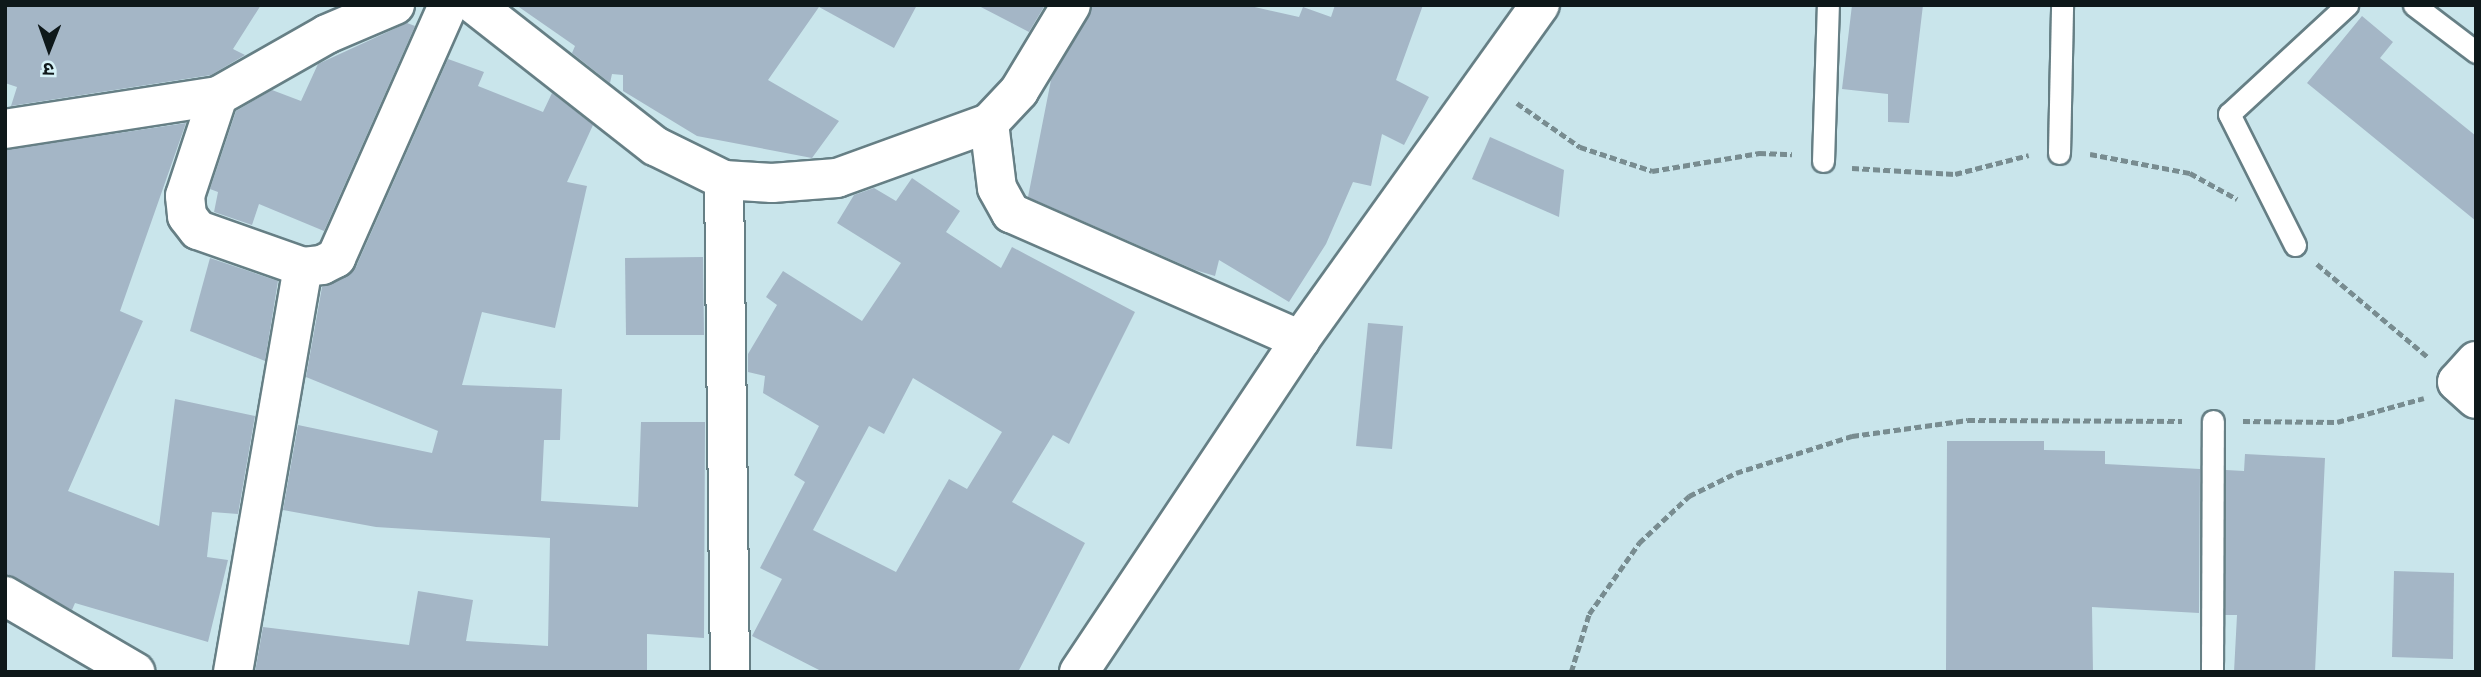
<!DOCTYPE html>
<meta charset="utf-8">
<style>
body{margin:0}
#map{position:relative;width:2481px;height:677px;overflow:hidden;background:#c9e5eb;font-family:"Golos Text","Noto Sans Devanagari",sans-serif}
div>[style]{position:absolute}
.building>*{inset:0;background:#a4b6c6}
.path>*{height:4.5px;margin-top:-2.25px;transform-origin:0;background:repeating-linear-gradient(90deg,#788c90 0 7px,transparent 0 10.5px)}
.roads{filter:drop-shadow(2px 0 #667f85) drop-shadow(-2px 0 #667f85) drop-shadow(0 2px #667f85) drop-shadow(0 -2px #667f85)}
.service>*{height:21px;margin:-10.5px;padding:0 10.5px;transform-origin:10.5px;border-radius:10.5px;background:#fff}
.minor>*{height:38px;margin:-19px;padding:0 19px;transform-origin:19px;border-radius:19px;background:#fff}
span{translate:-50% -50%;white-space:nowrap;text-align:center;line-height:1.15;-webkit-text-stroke:7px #d6f2f8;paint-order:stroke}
.frame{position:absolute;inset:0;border:7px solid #0e181a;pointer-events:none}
.north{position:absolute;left:14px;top:14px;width:70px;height:70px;-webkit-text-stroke:5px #d6f2f8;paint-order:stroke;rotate:181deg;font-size:19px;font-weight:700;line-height:28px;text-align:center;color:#0e181a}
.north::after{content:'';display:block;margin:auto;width:24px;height:32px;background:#0e181a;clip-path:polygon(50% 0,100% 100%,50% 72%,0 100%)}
</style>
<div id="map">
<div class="building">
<div style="clip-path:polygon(5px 5px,261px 5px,233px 49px,245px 55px,211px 75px,11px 106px,17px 87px,5px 83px)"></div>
<div style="clip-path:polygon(516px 5px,917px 5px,894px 48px,819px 7px,768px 80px,839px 121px,812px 158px,697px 136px,623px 91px,623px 75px,612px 74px,610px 83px,572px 53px,575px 46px)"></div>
<div style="clip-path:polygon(977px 5px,1045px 5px,1029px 32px)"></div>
<div style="clip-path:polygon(1093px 5px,1246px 5px,1299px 17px,1303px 7px,1331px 17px,1335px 5px,1423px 5px,1396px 80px,1429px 97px,1404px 145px,1382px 134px,1371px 186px,1353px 182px,1326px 244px,1289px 302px,1219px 260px,1215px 276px,1195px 270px,1028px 197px,1051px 80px)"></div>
<div style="clip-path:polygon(1852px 5px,1923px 5px,1909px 123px,1888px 122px,1888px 94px,1842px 89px)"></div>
<div style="clip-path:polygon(2362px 16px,2393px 42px,2380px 58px,2476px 136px,2476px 221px,2307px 83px)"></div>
<div style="clip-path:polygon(407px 23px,415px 26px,324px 231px,259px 204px,252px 225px,214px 212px,218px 192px,210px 189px,236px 111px,272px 90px,301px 101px,318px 64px)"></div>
<div style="clip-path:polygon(448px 59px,484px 72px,478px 86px,543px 112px,552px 93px,593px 125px,567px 182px,587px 186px,555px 328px,482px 312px,462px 385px,562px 389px,560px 440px,544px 440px,541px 501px,638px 507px,641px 422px,705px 422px,704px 638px,647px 634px,647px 672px,255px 672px,263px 627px,409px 645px,418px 591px,473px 600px,466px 641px,548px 646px,550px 538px,376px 527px,283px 510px,298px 425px,432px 453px,438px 431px,306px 377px,322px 287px,356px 267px)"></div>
<div style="clip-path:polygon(186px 123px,120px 311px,143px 321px,68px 491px,159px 526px,175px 399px,255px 416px,238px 514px,212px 512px,207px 557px,228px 560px,208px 642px,75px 603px,72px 610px,5px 574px,5px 150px)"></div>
<div style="clip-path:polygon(1490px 137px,1564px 170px,1559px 217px,1472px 179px)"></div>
<div style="clip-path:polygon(evenodd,912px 178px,960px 211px,946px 232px,1001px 268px,1012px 247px,1135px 312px,1069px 444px,1053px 435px,1012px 502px,1085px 543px,1018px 672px,823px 672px,752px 636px,782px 579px,760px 568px,805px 482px,794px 475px,819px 426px,763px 393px,765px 376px,748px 372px,748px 354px,777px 305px,766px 297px,783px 271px,862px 321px,901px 263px,837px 223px,854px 195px,874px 188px,896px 201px,912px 178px,913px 378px,1002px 432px,967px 489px,949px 479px,896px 572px,813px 530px,869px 426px,884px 434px,913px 378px)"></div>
<div style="clip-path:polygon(703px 257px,704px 335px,626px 335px,625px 258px)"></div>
<div style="clip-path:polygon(210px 258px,278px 281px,265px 361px,190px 331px)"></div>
<div style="clip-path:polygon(1368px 323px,1403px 326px,1392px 449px,1356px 446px)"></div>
<div style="clip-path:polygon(1947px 441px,2044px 441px,2044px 450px,2105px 451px,2105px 464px,2200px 469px,2199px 613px,2092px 607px,2093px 672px,1946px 672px)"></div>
<div style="clip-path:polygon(2245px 454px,2325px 458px,2315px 672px,2234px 672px,2237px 615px,2225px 615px,2226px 470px,2244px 471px)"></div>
<div style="clip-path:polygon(2394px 571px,2454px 573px,2453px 659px,2392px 657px)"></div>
</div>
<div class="path">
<div style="left:1517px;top:103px;width:77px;rotate:34.9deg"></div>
<div style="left:1580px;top:147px;width:76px;rotate:18.4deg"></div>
<div style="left:1652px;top:171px;width:109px;rotate:-9.5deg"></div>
<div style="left:1759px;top:153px;width:33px;rotate:2deg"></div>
<div style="left:2090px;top:154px;width:102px;rotate:10.8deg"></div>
<div style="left:2190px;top:173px;width:54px;rotate:29deg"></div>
<div style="left:1852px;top:168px;width:103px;rotate:3.3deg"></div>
<div style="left:1955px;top:174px;width:76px;rotate:-14.4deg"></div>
<div style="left:2317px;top:264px;width:145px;rotate:40deg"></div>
<div style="left:2243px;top:421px;width:94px;rotate:0.6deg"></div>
<div style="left:2337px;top:422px;width:90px;rotate:-15.4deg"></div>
<div style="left:1571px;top:672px;width:61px;rotate:-72.8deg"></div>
<div style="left:1589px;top:614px;width:87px;rotate:-54.8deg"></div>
<div style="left:1639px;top:543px;width:69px;rotate:-43.2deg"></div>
<div style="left:1689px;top:496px;width:52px;rotate:-26.1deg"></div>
<div style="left:1736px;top:473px;width:122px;rotate:-17.7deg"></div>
<div style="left:1852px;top:436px;width:117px;rotate:-7.9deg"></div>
<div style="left:1968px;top:420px;width:214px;rotate:0.3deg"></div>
</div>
<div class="roads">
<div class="service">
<div style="left:2414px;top:5px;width:78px;rotate:37.2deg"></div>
<div style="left:2059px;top:153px;width:148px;rotate:-88.8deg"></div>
<div style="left:1823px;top:161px;width:156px;rotate:-88.2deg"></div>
<div style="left:2295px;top:245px;width:147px;rotate:-116.7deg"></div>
<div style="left:2229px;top:114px;width:161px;rotate:-42.7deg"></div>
<div style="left:2212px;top:672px;width:251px;rotate:-89.8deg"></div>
</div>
<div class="minor">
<div style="left:475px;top:5px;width:229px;rotate:38.1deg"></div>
<div style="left:655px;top:146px;width:77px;rotate:26.2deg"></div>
<div style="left:724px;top:180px;width:48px;rotate:3.6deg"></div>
<div style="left:772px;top:183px;width:65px;rotate:-4.4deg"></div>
<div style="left:837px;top:178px;width:162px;rotate:-19.9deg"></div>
<div style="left:989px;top:123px;width:44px;rotate:-46.8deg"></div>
<div style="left:1019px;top:91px;width:100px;rotate:-58.8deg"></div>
<div style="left:218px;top:96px;width:105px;rotate:108.3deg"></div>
<div style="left:185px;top:196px;width:20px;rotate:84deg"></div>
<div style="left:187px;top:216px;width:18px;rotate:52deg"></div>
<div style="left:198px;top:230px;width:111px;rotate:19.4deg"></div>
<div style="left:303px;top:267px;width:19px;rotate:-6deg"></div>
<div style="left:322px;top:265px;width:16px;rotate:-27deg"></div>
<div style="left:336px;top:258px;width:277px;rotate:-66.1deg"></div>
<div style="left:989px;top:123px;width:65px;rotate:83deg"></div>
<div style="left:997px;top:188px;width:29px;rotate:61deg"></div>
<div style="left:1011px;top:213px;width:316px;rotate:23.7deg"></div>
<div style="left:5px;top:129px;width:216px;rotate:-8.8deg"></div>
<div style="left:218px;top:96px;width:125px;rotate:-29.6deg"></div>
<div style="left:327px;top:34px;width:74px;rotate:-23.1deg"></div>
<div style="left:724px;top:180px;width:492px;rotate:89.3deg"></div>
<div style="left:2476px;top:361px;width:28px;rotate:132deg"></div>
<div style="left:2457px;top:382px;width:25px;rotate:42deg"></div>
<div style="left:5px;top:596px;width:151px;rotate:30.3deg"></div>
<div style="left:233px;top:672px;width:411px;rotate:-80.2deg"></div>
<div style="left:1079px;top:672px;width:399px;rotate:-56.3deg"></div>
<div style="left:1300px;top:340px;width:412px;rotate:-54.4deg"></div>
</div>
</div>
<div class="frame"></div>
<div class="north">उ</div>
</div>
